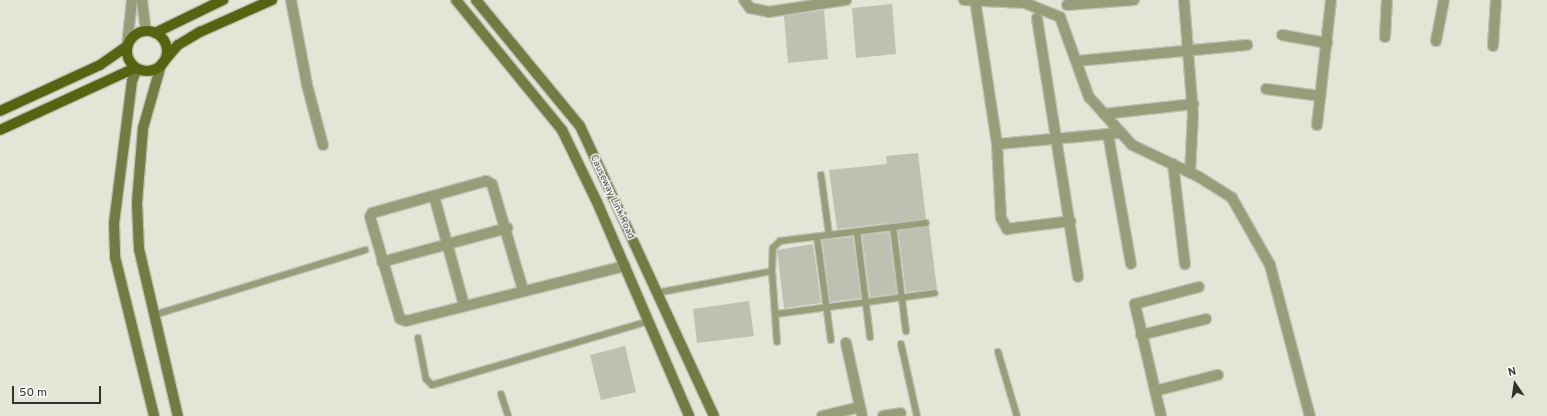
<!DOCTYPE html>
<style>
body{margin:0}
#map{position:relative;width:1547px;height:416px;overflow:hidden;background:#e2e6d7;font-family:Overpass,sans-serif}
div>[style]{position:absolute}
.building>*{inset:0;background:#bdc1b2}
.roads{filter:drop-shadow(1px 0 #bec2b5) drop-shadow(-1px 0 #bec2b5) drop-shadow(0 1px #bec2b5) drop-shadow(0 -1px #bec2b5)}
.lane>*{height:6px;margin:-3px;padding:0 3px;transform-origin:3px;border-radius:3px;background:#959e78}
.street>*{height:10px;margin:-5px;padding:0 5px;transform-origin:5px;border-radius:5px;background:#959e78}
.secondary>*{height:10px;margin:-5px;padding:0 5px;transform-origin:5px;border-radius:5px;background:#707c42}
.primary>*{height:10px;margin:-5px;padding:0 5px;transform-origin:5px;border-radius:5px;background:#566310}
.primary>.ring{margin:-5px;padding:0;box-sizing:content-box;background:none;border:10px solid #566310;border-radius:50%}
span{translate:-50% -50%;white-space:nowrap;text-align:center;line-height:1.15;-webkit-text-stroke:3px #fff;paint-order:stroke}
.street-label{font-size:10px;color:#30322c}
.north{position:absolute;left:1495px;top:364px;width:40px;height:40px;-webkit-text-stroke:3px #fff;paint-order:stroke;rotate:347deg;font-size:11px;font-weight:700;line-height:16px;text-align:center;color:#30322c}
.north::after{content:'';display:block;margin:auto;width:14px;height:18px;background:#30322c;clip-path:polygon(50% 0,100% 100%,50% 72%,0 100%)}
.scale{position:absolute;left:12px;top:386px;width:89px;height:18px;box-sizing:border-box;border:2px solid #30322c;border-top:0;padding-left:5px;font-size:12px;line-height:14px;white-space:nowrap;color:#30322c;-webkit-text-stroke:3px #fff;paint-order:stroke}
</style>
<div id="map">
<div class="building">
<div style="clip-path:polygon(892px 4px,896px 54px,856px 58px,852px 8px)"></div>
<div style="clip-path:polygon(824px 10px,828px 59px,788px 63px,784px 16px)"></div>
<div style="clip-path:polygon(918px 153px,926px 219px,837px 229px,829px 170px,887px 164px,886px 156px)"></div>
<div style="clip-path:polygon(929px 226px,937px 289px,906px 292px,898px 231px)"></div>
<div style="clip-path:polygon(889px 232px,897px 294px,870px 297px,862px 235px)"></div>
<div style="clip-path:polygon(853px 237px,861px 298px,830px 302px,822px 240px)"></div>
<div style="clip-path:polygon(813px 244px,821px 303px,784px 308px,777px 250px)"></div>
<div style="clip-path:polygon(749px 301px,754px 336px,697px 343px,693px 309px)"></div>
<div style="clip-path:polygon(625px 346px,636px 392px,601px 400px,590px 355px)"></div>
</div>
<div class="roads">
<div class="lane">
<div style="left:821px;top:175px;width:61px;rotate:82.4deg"></div>
<div style="left:893px;top:227px;width:105px;rotate:82.9deg"></div>
<div style="left:857px;top:232px;width:106px;rotate:82.9deg"></div>
<div style="left:817px;top:237px;width:104px;rotate:82.3deg"></div>
<div style="left:772px;top:271px;width:71px;rotate:86deg"></div>
<div style="left:656px;top:293px;width:118px;rotate:-10.7deg"></div>
<div style="left:772px;top:271px;width:23px;rotate:-88deg"></div>
<div style="left:773px;top:248px;width:10px;rotate:-45deg"></div>
<div style="left:780px;top:241px;width:147px;rotate:-7deg"></div>
<div style="left:776px;top:314px;width:160px;rotate:-7.5deg"></div>
<div style="left:154px;top:315px;width:221px;rotate:-17.1deg"></div>
<div style="left:418px;top:338px;width:42px;rotate:79deg"></div>
<div style="left:426px;top:379px;width:8px;rotate:45deg"></div>
<div style="left:432px;top:385px;width:226px;rotate:-16.4deg"></div>
<div style="left:901px;top:344px;width:74px;rotate:77.5deg"></div>
<div style="left:998px;top:352px;width:67px;rotate:73.5deg"></div>
<div style="left:501px;top:394px;width:23px;rotate:72deg"></div>
</div>
<div class="street">
<div style="left:142px;top:0;width:31px;rotate:83deg"></div>
<div style="left:291px;top:0;width:86px;rotate:79.3deg"></div>
<div style="left:307px;top:85px;width:62px;rotate:75.1deg"></div>
<div style="left:744px;top:0;width:10px;rotate:53deg"></div>
<div style="left:750px;top:8px;width:19px;rotate:12deg"></div>
<div style="left:769px;top:12px;width:78px;rotate:-8.9deg"></div>
<div style="left:964px;top:0;width:61px;rotate:2.8deg"></div>
<div style="left:1025px;top:3px;width:38px;rotate:22deg"></div>
<div style="left:1060px;top:17px;width:85px;rotate:70.1deg"></div>
<div style="left:1089px;top:97px;width:64px;rotate:48.1deg"></div>
<div style="left:1132px;top:145px;width:74px;rotate:25.5deg"></div>
<div style="left:1199px;top:177px;width:39px;rotate:32deg"></div>
<div style="left:1232px;top:198px;width:77px;rotate:60.4deg"></div>
<div style="left:1270px;top:265px;width:156px;rotate:75.2deg"></div>
<div style="left:975px;top:0;width:146px;rotate:81.3deg"></div>
<div style="left:997px;top:144px;width:124px;rotate:-5.1deg"></div>
<div style="left:1184px;top:0;width:114px;rotate:85.5deg"></div>
<div style="left:1193px;top:114px;width:59px;rotate:92.9deg"></div>
<div style="left:1067px;top:5px;width:67px;rotate:-4.3deg"></div>
<div style="left:1037px;top:18px;width:262px;rotate:81deg"></div>
<div style="left:1282px;top:35px;width:46px;rotate:10.1deg"></div>
<div style="left:1385px;top:37px;width:37px;rotate:-87deg"></div>
<div style="left:1436px;top:41px;width:42px;rotate:-79deg"></div>
<div style="left:127px;top:46px;width:46px;rotate:-83.8deg"></div>
<div style="left:1493px;top:46px;width:46px;rotate:-86.3deg"></div>
<div style="left:1077px;top:61px;width:171px;rotate:-5.4deg"></div>
<div style="left:1266px;top:89px;width:55px;rotate:7.3deg"></div>
<div style="left:1104px;top:114px;width:90px;rotate:-6.4deg"></div>
<div style="left:1317px;top:125px;width:126px;rotate:-83.6deg"></div>
<div style="left:1108px;top:134px;width:132px;rotate:80deg"></div>
<div style="left:997px;top:144px;width:74px;rotate:86.9deg"></div>
<div style="left:1001px;top:218px;width:13px;rotate:61deg"></div>
<div style="left:1007px;top:229px;width:64px;rotate:-7.1deg"></div>
<div style="left:1173px;top:164px;width:101px;rotate:83.2deg"></div>
<div style="left:434px;top:196px;width:113px;rotate:74.6deg"></div>
<div style="left:382px;top:262px;width:130px;rotate:-15.2deg"></div>
<div style="left:523px;top:290px;width:110px;rotate:-106.3deg"></div>
<div style="left:492px;top:184px;width:7px;rotate:-153deg"></div>
<div style="left:486px;top:181px;width:118px;rotate:164.3deg"></div>
<div style="left:372px;top:213px;width:4px;rotate:117deg"></div>
<div style="left:370px;top:217px;width:106px;rotate:73.6deg"></div>
<div style="left:400px;top:319px;width:6px;rotate:18deg"></div>
<div style="left:406px;top:321px;width:226px;rotate:-14.1deg"></div>
<div style="left:1141px;top:335px;width:67px;rotate:-13.8deg"></div>
<div style="left:846px;top:343px;width:75px;rotate:77.6deg"></div>
<div style="left:1155px;top:391px;width:65px;rotate:-14.3deg"></div>
<div style="left:822px;top:416px;width:39px;rotate:-13deg"></div>
<div style="left:883px;top:416px;width:18px;rotate:-9deg"></div>
<div style="left:1161px;top:416px;width:115px;rotate:-103.1deg"></div>
<div style="left:1135px;top:304px;width:66px;rotate:-14.9deg"></div>
</div>
<div class="secondary">
<div style="left:456px;top:0;width:168px;rotate:50.8deg"></div>
<div style="left:562px;top:130px;width:80px;rotate:64.1deg"></div>
<div style="left:597px;top:202px;width:233px;rotate:66.7deg"></div>
<div style="left:476px;top:0;width:163px;rotate:50.5deg"></div>
<div style="left:580px;top:126px;width:319px;rotate:65.2deg"></div>
<div style="left:161px;top:65px;width:66px;rotate:105.9deg"></div>
<div style="left:143px;top:128px;width:75px;rotate:94.6deg"></div>
<div style="left:137px;top:203px;width:46px;rotate:87.5deg"></div>
<div style="left:139px;top:249px;width:171px;rotate:76.9deg"></div>
<div style="left:137px;top:69px;width:13px;rotate:113deg"></div>
<div style="left:132px;top:81px;width:144px;rotate:97.2deg"></div>
<div style="left:114px;top:224px;width:33px;rotate:88deg"></div>
<div style="left:115px;top:257px;width:164px;rotate:76.2deg"></div>
</div>
<div class="primary">
<div class="ring" style="left:127px;top:31px;width:30px;height:30px"></div>
<div style="left:155px;top:33px;width:76px;rotate:-25.9deg"></div>
<div style="left:161px;top:65px;width:26px;rotate:-50deg"></div>
<div style="left:178px;top:45px;width:26px;rotate:-31deg"></div>
<div style="left:200px;top:32px;width:79px;rotate:-24deg"></div>
<div style="left:0;top:111px;width:110px;rotate:-24.7deg"></div>
<div style="left:100px;top:65px;width:33px;rotate:-35deg"></div>
<div style="left:0;top:130px;width:149px;rotate:-24.7deg"></div>
</div>
</div>
<div class="street-label">
<span style="left:612px;top:197px;rotate:65deg">Causeway Link Road</span>
</div>
<div class="north">N</div>
<div class="scale">50 m</div>
</div>
